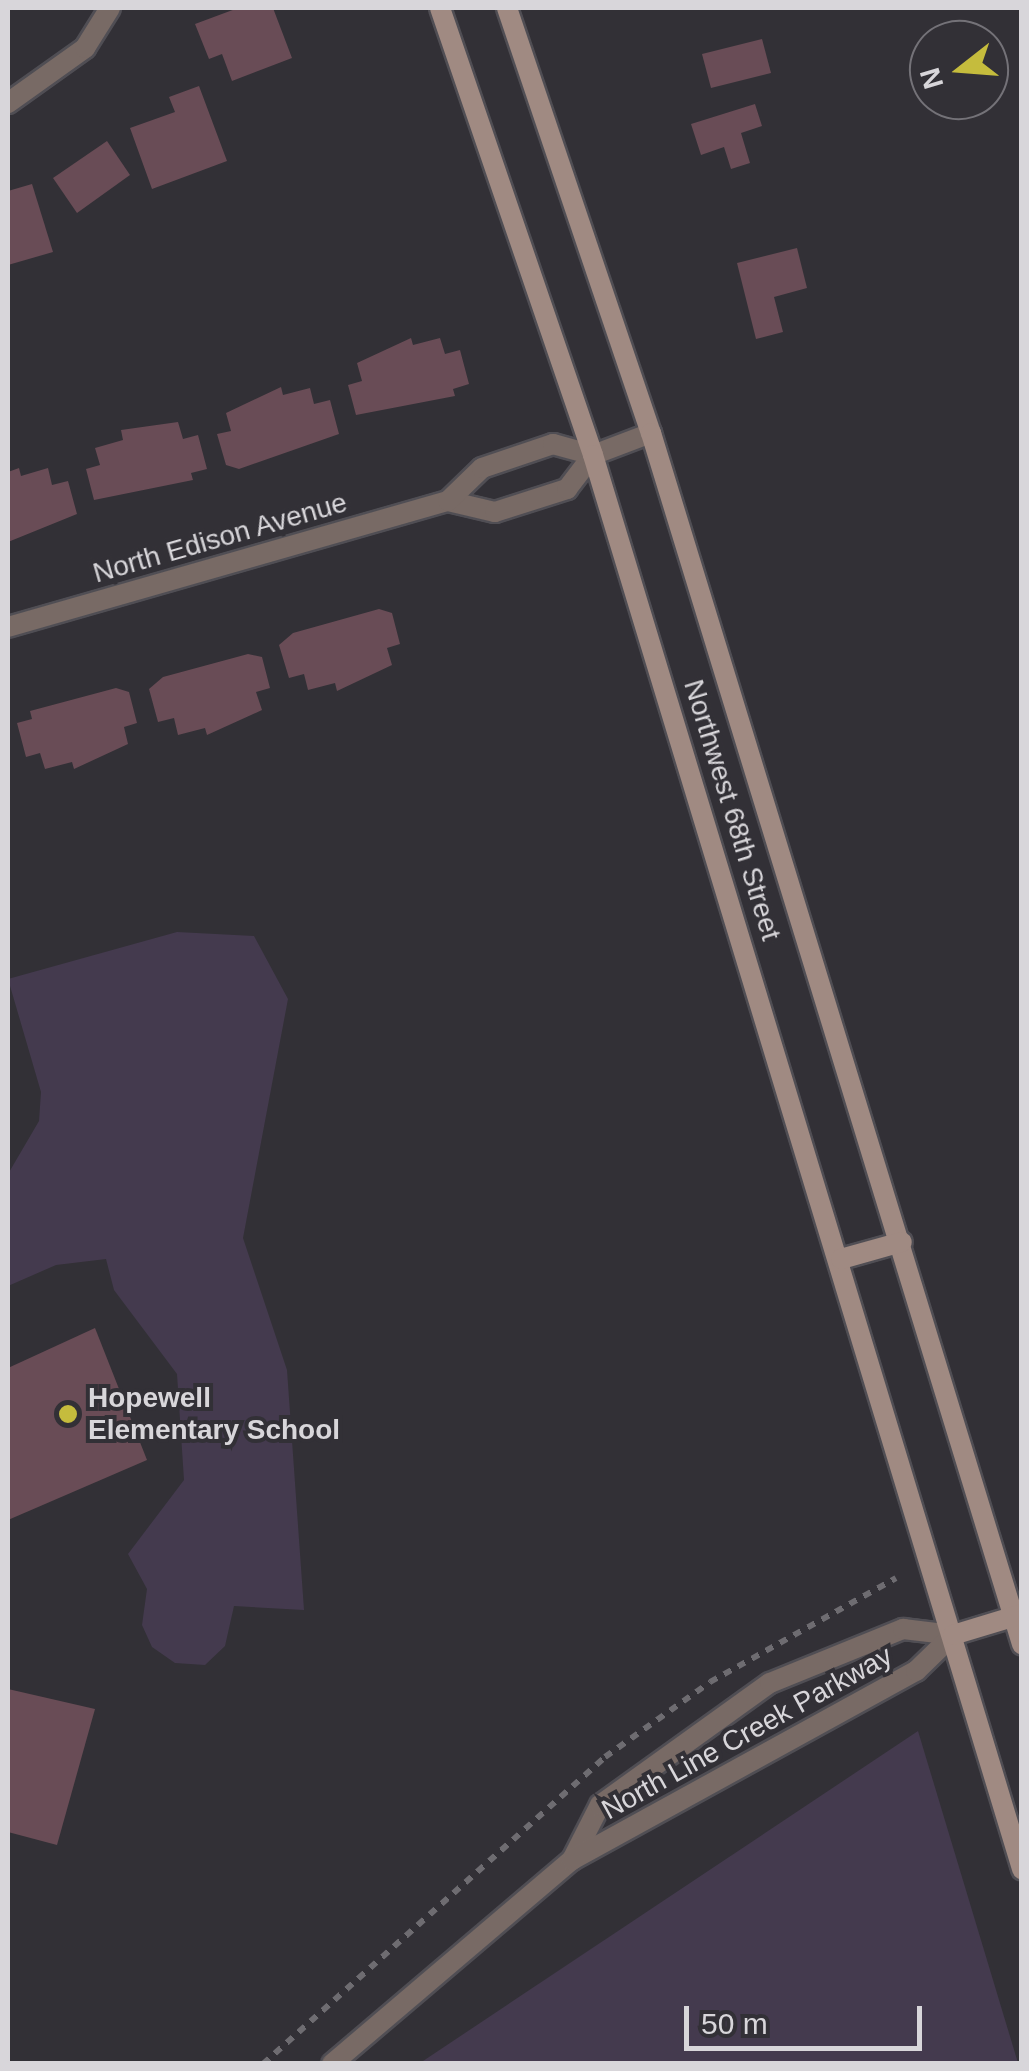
<!DOCTYPE html>
<style>
body{margin:0}
#map{position:relative;width:1029px;height:2071px;overflow:hidden;background:#323036;font-family:Arial,sans-serif}
div>[style]{position:absolute}
.green>*{inset:0;background:#443a4e}
.building>*{inset:0;background:#694c56}
.path>*{height:6px;margin-top:-3px;transform-origin:0;background:repeating-linear-gradient(90deg,#6e6c71 0 8px,transparent 0 16px)}
.roads{filter:drop-shadow(2px 0 #504e54) drop-shadow(-2px 0 #504e54) drop-shadow(0 2px #504e54) drop-shadow(0 -2px #504e54)}
.street>*{height:20px;margin:-10px;padding:0 10px;transform-origin:10px;border-radius:10px;background:#786a65}
.secondary>*{height:20px;margin:-10px;padding:0 10px;transform-origin:10px;border-radius:10px;background:#a08a82}
.dots>*{width:28px;height:28px;translate:-50% -50%;box-sizing:border-box;border:5px solid #323036;border-radius:50%}
span{translate:-50% -50%;white-space:nowrap;text-align:center;line-height:1.15;-webkit-text-stroke:8px #323036;paint-order:stroke}
.street-label{font-size:28px;color:#d8d6da}
.poi-label{font-size:28px;color:#d8d6da;font-weight:700}
.left{translate:0 -50%;text-align:left}
.frame{position:absolute;inset:0;border:10px solid #d8d6da;pointer-events:none}
.north{position:absolute;left:909px;top:20px;width:100px;height:100px;box-sizing:border-box;background:#323036;border:2px solid #747278;border-radius:50%;rotate:253deg;font-size:28px;font-weight:700;line-height:40px;text-align:center;color:#d8d6da}
.north::after{content:'';display:block;margin:auto;width:35px;height:45px;background:#c5bc3d;clip-path:polygon(50% 0,100% 100%,50% 72%,0 100%)}
.scale{position:absolute;left:684px;top:2006px;width:238px;height:45px;box-sizing:border-box;border:5px solid #d8d6da;border-top:0;padding-left:12px;font-size:30px;line-height:35px;white-space:nowrap;color:#d8d6da;-webkit-text-stroke:8px #323036;paint-order:stroke}
</style>
<div id="map">
<div class="green">
<div style="clip-path:polygon(177px 932px,254px 936px,288px 999px,243px 1238px,287px 1370px,304px 1610px,234px 1606px,225px 1646px,205px 1665px,175px 1663px,152px 1647px,142px 1625px,147px 1589px,128px 1554px,184px 1480px,177px 1374px,114px 1290px,106px 1259px,56px 1265px,8px 1286px,8px 1174px,39px 1121px,41px 1092px,8px 979px)"></div>
<div style="clip-path:polygon(918px 1731px,1018px 2063px,420px 2063px)"></div>
</div>
<div class="building">
<div style="clip-path:polygon(238px 8px,273px 8px,292px 58px,232px 81px,222px 54px,209px 59px,195px 24px)"></div>
<div style="clip-path:polygon(762px 39px,771px 73px,711px 88px,702px 54px)"></div>
<div style="clip-path:polygon(199px 86px,227px 161px,152px 189px,130px 128px,175px 112px,169px 97px)"></div>
<div style="clip-path:polygon(755px 104px,762px 126px,741px 133px,750px 163px,731px 169px,724px 147px,701px 155px,691px 124px)"></div>
<div style="clip-path:polygon(107px 141px,130px 175px,77px 213px,53px 178px)"></div>
<div style="clip-path:polygon(32px 184px,53px 252px,8px 265px,8px 191px)"></div>
<div style="clip-path:polygon(797px 248px,807px 288px,774px 297px,783px 332px,756px 339px,737px 263px)"></div>
<div style="clip-path:polygon(411px 338px,413px 345px,440px 338px,445px 354px,460px 350px,469px 384px,453px 389px,455px 396px,356px 415px,348px 385px,362px 381px,357px 363px)"></div>
<div style="clip-path:polygon(281px 387px,283px 395px,310px 388px,314px 404px,330px 400px,339px 434px,239px 469px,226px 465px,217px 434px,231px 431px,226px 413px)"></div>
<div style="clip-path:polygon(178px 422px,183px 439px,198px 435px,207px 469px,191px 473px,193px 480px,94px 500px,86px 469px,100px 465px,95px 448px,123px 440px,121px 430px)"></div>
<div style="clip-path:polygon(19px 468px,21px 476px,48px 468px,52px 485px,68px 481px,77px 514px,8px 542px,8px 472px)"></div>
<div style="clip-path:polygon(379px 609px,392px 613px,400px 644px,387px 648px,392px 665px,337px 691px,335px 683px,308px 690px,304px 674px,289px 678px,279px 645px,293px 633px)"></div>
<div style="clip-path:polygon(248px 654px,262px 657px,270px 688px,256px 692px,262px 710px,207px 735px,205px 728px,178px 735px,174px 718px,158px 722px,149px 689px,163px 677px)"></div>
<div style="clip-path:polygon(116px 688px,129px 692px,137px 723px,124px 727px,128px 744px,74px 769px,72px 762px,45px 769px,40px 753px,26px 757px,17px 723px,32px 719px,30px 711px)"></div>
<div style="clip-path:polygon(95px 1328px,147px 1460px,8px 1520px,8px 1368px)"></div>
<div style="clip-path:polygon(8px 1689px,95px 1709px,57px 1845px,8px 1832px)"></div>
</div>
<div class="path">
<div style="left:263px;top:2064px;width:460px;rotate:-41.9deg"></div>
<div style="left:605px;top:1757px;width:129px;rotate:-35.5deg"></div>
<div style="left:710px;top:1682px;width:213px;rotate:-29.2deg"></div>
</div>
<div class="roads">
<div class="street">
<div style="left:8px;top:103px;width:95px;rotate:-35.5deg"></div>
<div style="left:85px;top:48px;width:47px;rotate:-58deg"></div>
<div style="left:448px;top:501px;width:48px;rotate:13.2deg"></div>
<div style="left:495px;top:512px;width:76px;rotate:-17.7deg"></div>
<div style="left:567px;top:489px;width:43px;rotate:-52.6deg"></div>
<div style="left:593px;top:455px;width:62px;rotate:-20.8deg"></div>
<div style="left:8px;top:627px;width:458px;rotate:-16deg"></div>
<div style="left:448px;top:501px;width:47px;rotate:-44.1deg"></div>
<div style="left:482px;top:468px;width:75px;rotate:-18.7deg"></div>
<div style="left:553px;top:444px;width:41px;rotate:15.4deg"></div>
<div style="left:572px;top:1860px;width:62px;rotate:-63deg"></div>
<div style="left:600px;top:1805px;width:209px;rotate:-35.7deg"></div>
<div style="left:770px;top:1683px;width:144px;rotate:-22.1deg"></div>
<div style="left:903px;top:1629px;width:50px;rotate:6.8deg"></div>
<div style="left:332px;top:2064px;width:315px;rotate:-40.4deg"></div>
<div style="left:572px;top:1860px;width:393px;rotate:-28.8deg"></div>
<div style="left:916px;top:1671px;width:52px;rotate:-44.2deg"></div>
</div>
<div class="secondary">
<div style="left:440px;top:8px;width:472px;rotate:71.1deg"></div>
<div style="left:593px;top:455px;width:1478px;rotate:73.12deg"></div>
<div style="left:507px;top:8px;width:449px;rotate:71.3deg"></div>
<div style="left:651px;top:433px;width:1267px;rotate:72.97deg"></div>
<div style="left:841px;top:1259px;width:63px;rotate:-15.6deg"></div>
<div style="left:953px;top:1635px;width:72px;rotate:-16.9deg"></div>
</div>
</div>
<div class="dots">
<div style="left:68px;top:1414px;background:#c5bc3d"></div>
</div>
<div class="street-label">
<span style="left:220px;top:538px;rotate:-16deg">North Edison Avenue</span>
<span style="left:732px;top:810px;rotate:73deg">Northwest 68th Street</span>
<span style="left:747px;top:1733px;rotate:-29deg">North Line Creek Parkway</span>
</div>
<div class="poi-label">
<span class="left" style="left:88px;top:1414px">Hopewell<br>Elementary School</span>
</div>
<div class="frame"></div>
<div class="north">N</div>
<div class="scale">50 m</div>
</div>
